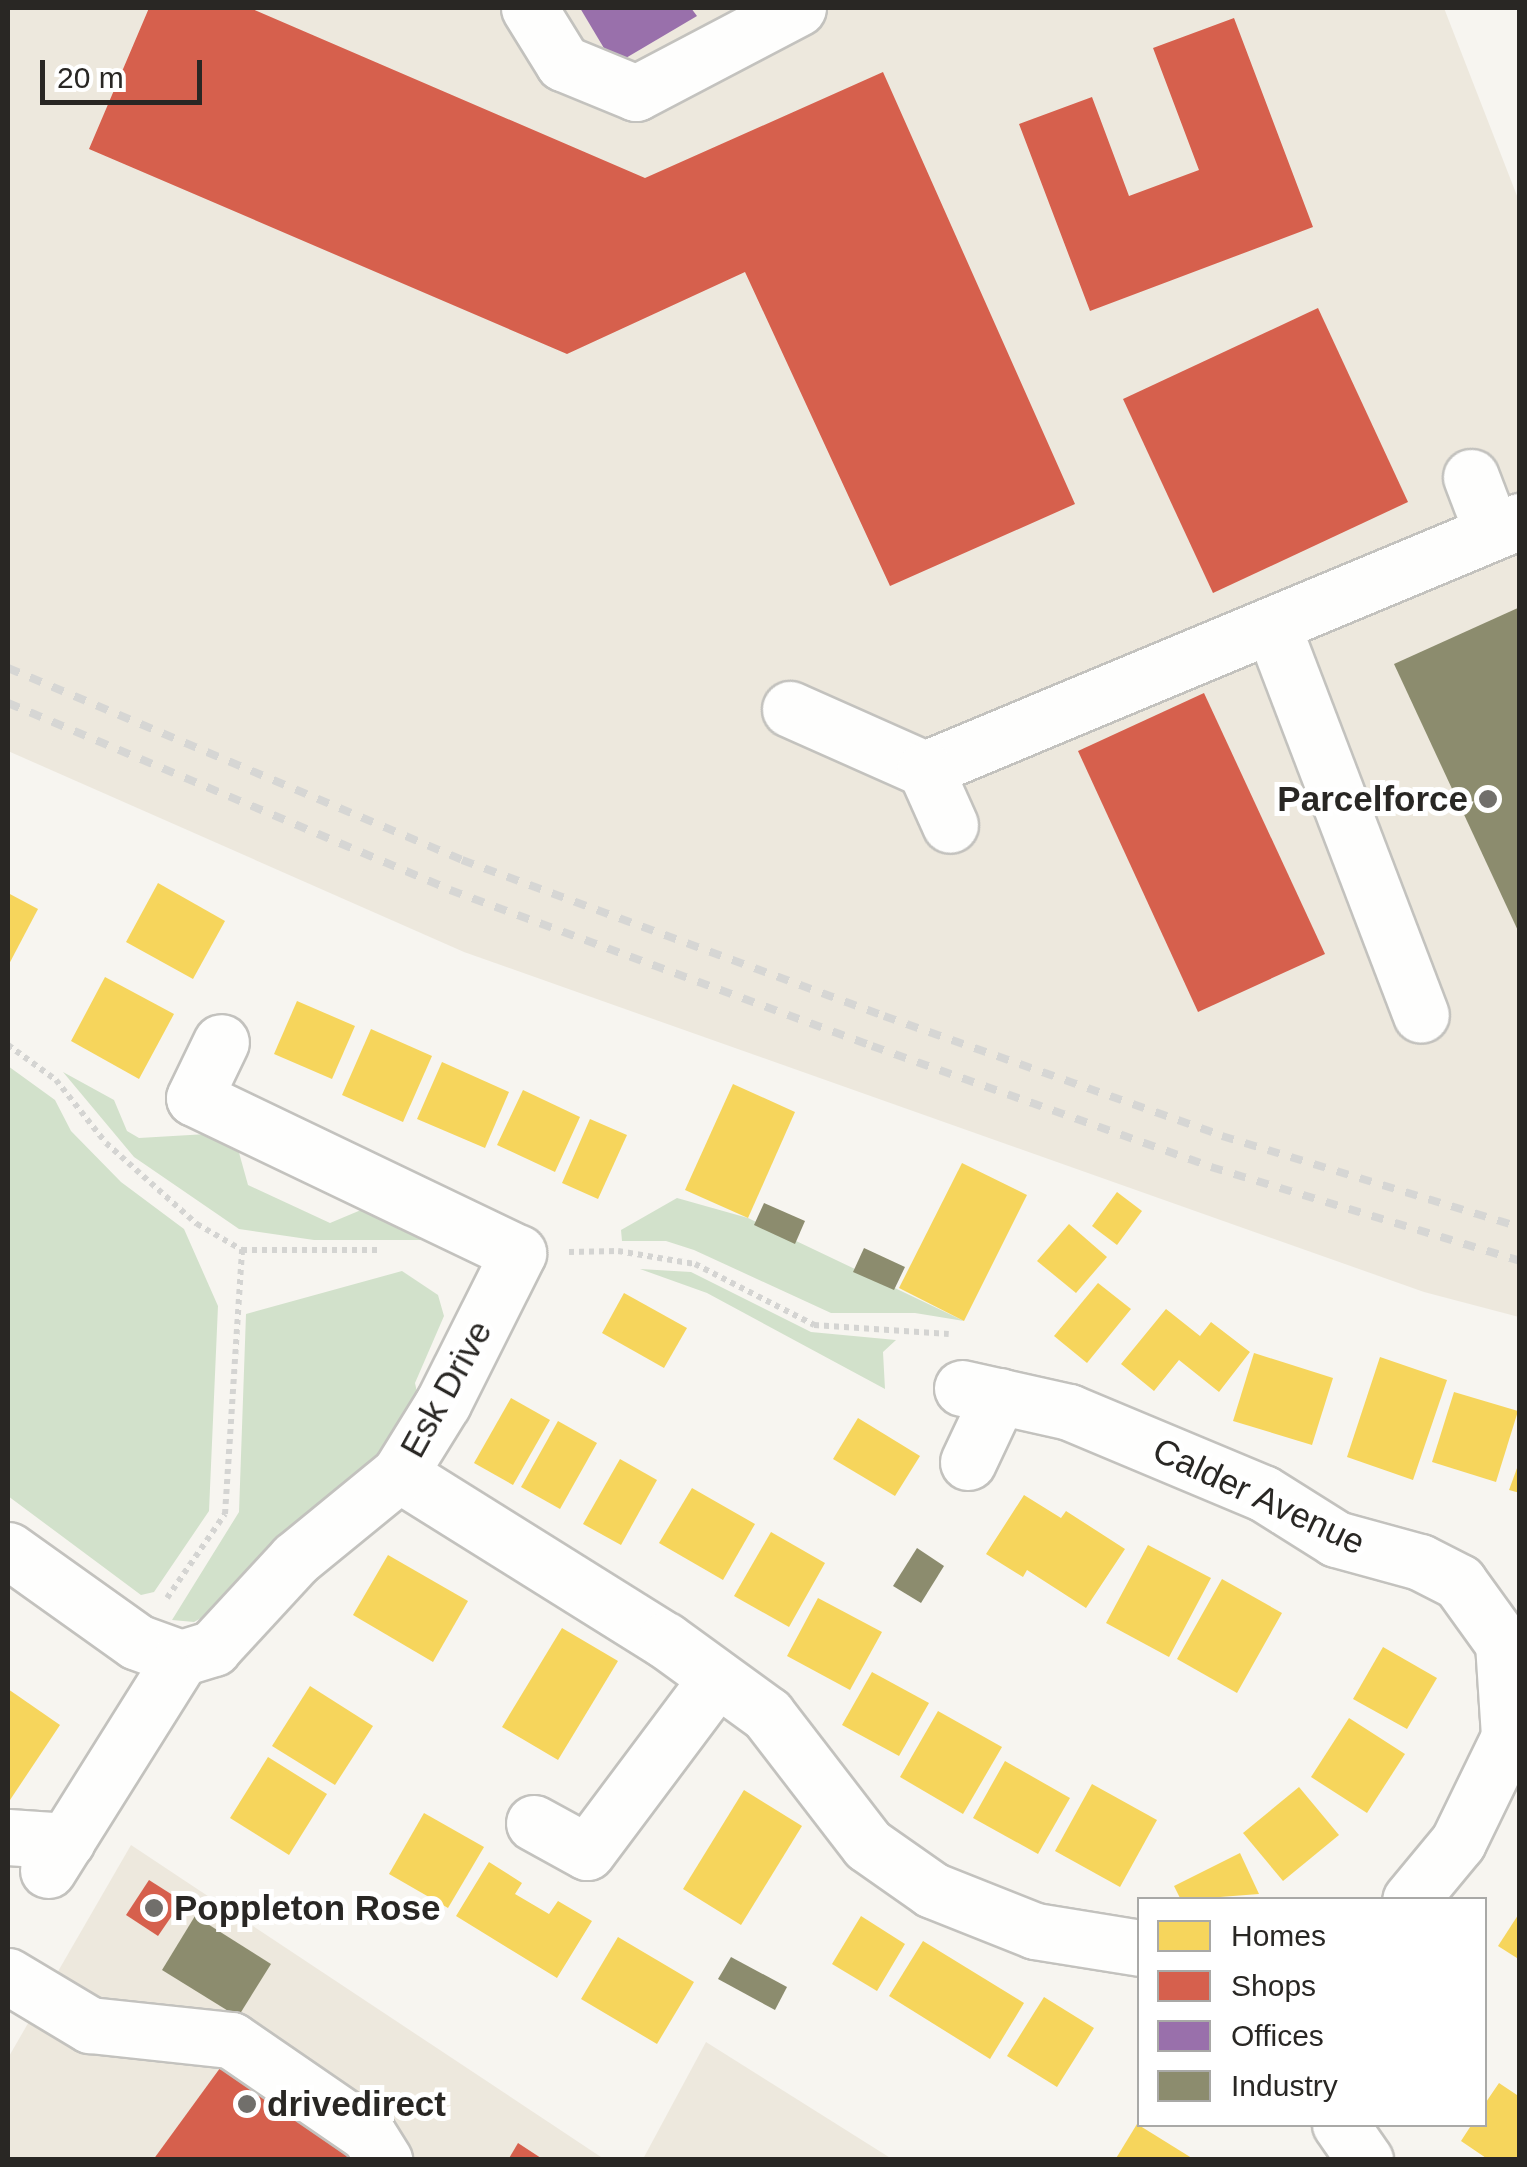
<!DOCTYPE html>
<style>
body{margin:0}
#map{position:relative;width:1527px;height:2167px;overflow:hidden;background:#f7f5f0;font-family:Arial,sans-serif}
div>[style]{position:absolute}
.built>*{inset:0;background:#ede8dd}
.green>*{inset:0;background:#d2e1cb}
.homes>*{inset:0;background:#f6d55c}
.shops>*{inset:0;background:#d6604d}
.offices>*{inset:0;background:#9970ab}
.industry>*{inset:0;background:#8c8c6e}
.path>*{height:6px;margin-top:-3px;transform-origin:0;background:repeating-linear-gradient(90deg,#d4d4d2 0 5px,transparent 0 10px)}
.roads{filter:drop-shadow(2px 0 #c3c2be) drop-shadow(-2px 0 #c3c2be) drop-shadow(0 2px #c3c2be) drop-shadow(0 -2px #c3c2be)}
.minor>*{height:55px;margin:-27.5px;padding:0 27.5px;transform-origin:27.5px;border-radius:27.5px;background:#fefefd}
.rail>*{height:8px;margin-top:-4px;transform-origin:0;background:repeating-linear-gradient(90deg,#d6d6d4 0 12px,transparent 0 24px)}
.dots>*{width:28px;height:28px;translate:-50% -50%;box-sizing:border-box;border:5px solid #fff;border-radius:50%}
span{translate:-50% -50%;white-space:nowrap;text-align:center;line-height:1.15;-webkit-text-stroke:10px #fff;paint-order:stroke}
.poi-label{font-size:35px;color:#292724;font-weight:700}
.right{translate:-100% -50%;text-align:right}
.left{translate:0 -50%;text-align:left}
.street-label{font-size:35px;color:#292724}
.frame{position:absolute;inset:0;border:10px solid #292724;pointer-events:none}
.legend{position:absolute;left:1137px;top:1897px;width:350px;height:230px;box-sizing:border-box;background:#fff;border:2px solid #a9a9a7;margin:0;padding:12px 18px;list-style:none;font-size:30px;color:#292724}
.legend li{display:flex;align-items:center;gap:20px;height:50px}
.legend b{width:50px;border:2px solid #a9a9a7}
.scale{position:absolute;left:40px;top:60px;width:162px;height:45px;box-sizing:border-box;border:5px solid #292724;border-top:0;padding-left:12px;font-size:30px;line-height:35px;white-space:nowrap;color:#292724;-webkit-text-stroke:8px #fff;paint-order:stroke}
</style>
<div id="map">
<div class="built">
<div style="clip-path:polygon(8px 8px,1444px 8px,1519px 201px,1519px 1317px,1424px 1292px,464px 952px,8px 751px)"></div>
<div style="clip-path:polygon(131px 1845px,604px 2159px,8px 2160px,8px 2058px)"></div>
<div style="clip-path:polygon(706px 2042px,892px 2159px,643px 2159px)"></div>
</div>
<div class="green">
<div style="clip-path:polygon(8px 1066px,55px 1100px,71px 1131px,121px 1182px,184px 1229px,218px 1306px,209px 1511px,154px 1592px,141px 1595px,8px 1496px)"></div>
<div style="clip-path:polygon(63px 1072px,114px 1100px,127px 1131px,139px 1138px,207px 1134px,238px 1149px,248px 1185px,330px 1223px,361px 1210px,432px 1240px,314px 1240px,239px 1229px,134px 1157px)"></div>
<div style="clip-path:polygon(677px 1198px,748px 1218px,964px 1321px,915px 1313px,831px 1313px,694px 1250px,666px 1241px,622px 1241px,621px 1230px)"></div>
<div style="clip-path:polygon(640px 1269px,691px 1272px,811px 1332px,896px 1340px,883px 1352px,885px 1389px,707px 1293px)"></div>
<div style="clip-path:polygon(402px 1271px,438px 1295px,444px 1316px,415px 1383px,418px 1397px,369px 1470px,230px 1602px,194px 1622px,172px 1620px,239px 1512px,246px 1314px)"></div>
</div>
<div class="homes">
<div style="clip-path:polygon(158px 883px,225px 921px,193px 979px,126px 942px)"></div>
<div style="clip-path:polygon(8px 893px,38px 909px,8px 966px)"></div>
<div style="clip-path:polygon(105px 977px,174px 1014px,139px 1079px,71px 1041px)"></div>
<div style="clip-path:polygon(297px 1001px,355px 1026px,332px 1079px,274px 1054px)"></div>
<div style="clip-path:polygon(371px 1029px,432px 1056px,403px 1122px,342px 1095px)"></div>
<div style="clip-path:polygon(442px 1062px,509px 1092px,485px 1148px,417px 1119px)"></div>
<div style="clip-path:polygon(733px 1084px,795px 1112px,748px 1218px,685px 1190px)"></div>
<div style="clip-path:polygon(523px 1090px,580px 1117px,555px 1172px,497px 1145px)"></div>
<div style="clip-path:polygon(590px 1119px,627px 1135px,598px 1199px,562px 1183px)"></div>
<div style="clip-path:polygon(962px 1163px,1027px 1195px,964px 1321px,899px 1288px)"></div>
<div style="clip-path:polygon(1117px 1192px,1142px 1211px,1117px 1245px,1092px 1226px)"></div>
<div style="clip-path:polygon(1069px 1224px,1107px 1257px,1076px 1293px,1037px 1261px)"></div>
<div style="clip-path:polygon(1098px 1283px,1131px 1309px,1087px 1363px,1054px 1336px)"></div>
<div style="clip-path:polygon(624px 1293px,687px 1328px,664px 1368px,602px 1333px)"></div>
<div style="clip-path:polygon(1166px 1309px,1200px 1336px,1211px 1322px,1250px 1352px,1219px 1392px,1179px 1360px,1154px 1391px,1121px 1364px)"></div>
<div style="clip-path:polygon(1254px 1353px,1333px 1378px,1312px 1445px,1233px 1421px)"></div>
<div style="clip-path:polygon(1380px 1357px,1447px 1380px,1413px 1480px,1347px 1457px)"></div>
<div style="clip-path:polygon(1454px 1392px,1518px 1411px,1496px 1482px,1432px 1462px)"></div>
<div style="clip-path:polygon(511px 1398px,550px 1420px,513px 1485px,474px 1463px)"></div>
<div style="clip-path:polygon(858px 1418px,920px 1456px,895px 1496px,833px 1459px)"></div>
<div style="clip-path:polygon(558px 1421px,597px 1443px,560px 1509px,521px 1487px)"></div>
<div style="clip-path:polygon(620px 1459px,657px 1480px,621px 1545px,583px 1524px)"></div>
<div style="clip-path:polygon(1520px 1460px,1520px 1493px,1509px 1490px)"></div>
<div style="clip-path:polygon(692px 1488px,755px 1524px,723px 1580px,659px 1543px)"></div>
<div style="clip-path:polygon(1024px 1495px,1061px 1518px,1066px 1511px,1125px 1549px,1086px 1608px,1027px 1570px,1023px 1577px,986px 1554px)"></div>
<div style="clip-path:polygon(771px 1532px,825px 1563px,789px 1627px,734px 1596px)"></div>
<div style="clip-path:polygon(1148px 1545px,1211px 1578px,1169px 1657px,1106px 1623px)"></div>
<div style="clip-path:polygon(388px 1555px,468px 1601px,433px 1662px,353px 1615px)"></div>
<div style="clip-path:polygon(1222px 1579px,1282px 1613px,1237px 1693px,1177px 1659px)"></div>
<div style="clip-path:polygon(818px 1598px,882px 1632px,850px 1690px,787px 1656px)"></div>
<div style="clip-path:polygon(562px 1628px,618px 1661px,558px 1760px,502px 1727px)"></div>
<div style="clip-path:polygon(1383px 1647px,1437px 1678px,1407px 1729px,1353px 1699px)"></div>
<div style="clip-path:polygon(872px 1672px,929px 1703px,899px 1756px,842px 1725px)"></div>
<div style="clip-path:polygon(310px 1686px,373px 1726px,335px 1785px,272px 1746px)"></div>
<div style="clip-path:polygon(8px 1689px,60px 1725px,8px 1803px)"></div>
<div style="clip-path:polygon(938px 1711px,1002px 1747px,963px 1814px,900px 1777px)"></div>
<div style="clip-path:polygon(1349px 1718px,1405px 1754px,1367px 1813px,1311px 1777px)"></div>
<div style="clip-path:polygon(268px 1757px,327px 1794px,289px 1855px,230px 1818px)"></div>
<div style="clip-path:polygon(1005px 1761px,1070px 1798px,1038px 1854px,973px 1818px)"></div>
<div style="clip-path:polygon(1092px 1784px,1157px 1820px,1120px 1887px,1055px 1851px)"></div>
<div style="clip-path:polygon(1299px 1787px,1339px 1835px,1283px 1881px,1243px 1833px)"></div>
<div style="clip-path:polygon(744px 1790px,802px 1826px,741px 1925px,683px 1889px)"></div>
<div style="clip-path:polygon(424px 1813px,484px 1847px,448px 1908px,389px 1874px)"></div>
<div style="clip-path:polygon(1240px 1853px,1259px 1894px,1181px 1900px,1174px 1886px)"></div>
<div style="clip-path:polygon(489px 1862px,522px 1883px,515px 1894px,549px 1914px,558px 1901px,592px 1921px,557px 1978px,456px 1916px)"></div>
<div style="clip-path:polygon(1520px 1912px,1520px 1960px,1498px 1946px)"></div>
<div style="clip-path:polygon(861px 1916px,905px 1944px,877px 1991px,832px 1964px)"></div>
<div style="clip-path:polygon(618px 1937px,694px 1982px,657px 2044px,581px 1999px)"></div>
<div style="clip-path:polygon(923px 1941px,1024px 2003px,990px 2059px,889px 1996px)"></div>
<div style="clip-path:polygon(1044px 1997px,1094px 2028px,1057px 2087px,1007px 2056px)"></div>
<div style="clip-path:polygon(1499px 2083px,1520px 2097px,1520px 2160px,1489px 2160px,1461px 2141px,1472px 2124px,1484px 2124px,1484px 2105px)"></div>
<div style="clip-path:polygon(1137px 2124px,1195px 2160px,1115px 2160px)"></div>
</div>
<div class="shops">
<div style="clip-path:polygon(149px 8px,250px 8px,645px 178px,883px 72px,1075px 504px,890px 586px,745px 272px,567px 354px,89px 149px)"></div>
<div style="clip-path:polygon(1234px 18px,1313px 227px,1090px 311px,1019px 124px,1092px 97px,1129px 196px,1199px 170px,1153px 48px)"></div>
<div style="clip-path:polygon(1318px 308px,1408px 502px,1213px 593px,1123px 399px)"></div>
<div style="clip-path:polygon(1204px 693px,1325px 954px,1198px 1012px,1078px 751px)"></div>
<div style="clip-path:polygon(149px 1880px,182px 1901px,158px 1936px,126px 1915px)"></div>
<div style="clip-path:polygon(231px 2053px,366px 2160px,153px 2160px)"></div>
<div style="clip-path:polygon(518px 2143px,544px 2160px,508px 2160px)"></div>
</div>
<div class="offices">
<div style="clip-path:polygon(580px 8px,691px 8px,697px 16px,614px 65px)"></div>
</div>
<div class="industry">
<div style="clip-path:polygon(1520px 607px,1520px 935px,1394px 664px)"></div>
<div style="clip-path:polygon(764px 1203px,805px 1221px,795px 1244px,754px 1225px)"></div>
<div style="clip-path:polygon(864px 1248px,905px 1267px,894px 1290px,853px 1272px)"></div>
<div style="clip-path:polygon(917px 1548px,944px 1566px,921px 1603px,893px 1586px)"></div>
<div style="clip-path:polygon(195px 1916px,271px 1964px,238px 2017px,162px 1970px)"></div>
<div style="clip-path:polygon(731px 1957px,787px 1987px,775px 2010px,718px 1979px)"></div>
</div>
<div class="path">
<div style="left:8px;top:1045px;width:59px;rotate:36.1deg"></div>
<div style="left:56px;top:1080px;width:80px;rotate:51.6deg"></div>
<div style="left:106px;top:1143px;width:122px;rotate:41.7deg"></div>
<div style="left:197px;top:1224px;width:52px;rotate:30deg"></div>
<div style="left:242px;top:1250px;width:135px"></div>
<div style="left:569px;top:1252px;width:49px;rotate:-1.2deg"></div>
<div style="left:618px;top:1251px;width:78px;rotate:9.6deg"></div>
<div style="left:695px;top:1264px;width:134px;rotate:27.1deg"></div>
<div style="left:814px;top:1325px;width:135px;rotate:3.8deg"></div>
<div style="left:167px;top:1598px;width:102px;rotate:-55.4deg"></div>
<div style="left:225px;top:1514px;width:265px;rotate:-86.3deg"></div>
</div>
<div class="roads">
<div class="minor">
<div style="left:529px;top:8px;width:65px;rotate:58.3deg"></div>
<div style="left:563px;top:63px;width:79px;rotate:22.3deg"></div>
<div style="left:636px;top:93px;width:183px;rotate:-27.7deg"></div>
<div style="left:1471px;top:477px;width:59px;rotate:69.1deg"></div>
<div style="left:1272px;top:625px;width:417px;rotate:69.1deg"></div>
<div style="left:790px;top:709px;width:148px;rotate:24deg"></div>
<div style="left:925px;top:769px;width:645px;rotate:-22.63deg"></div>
<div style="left:925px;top:769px;width:61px;rotate:65.9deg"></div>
<div style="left:962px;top:1388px;width:110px;rotate:12.6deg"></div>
<div style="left:1069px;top:1412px;width:210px;rotate:22.7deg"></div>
<div style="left:1263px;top:1493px;width:86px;rotate:32.2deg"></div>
<div style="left:1336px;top:1539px;width:87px;rotate:15.3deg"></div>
<div style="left:1420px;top:1562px;width:44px;rotate:27.1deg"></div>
<div style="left:1459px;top:1582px;width:75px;rotate:54.2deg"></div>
<div style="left:1503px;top:1643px;width:94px;rotate:86.3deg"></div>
<div style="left:1509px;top:1737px;width:117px;rotate:115.9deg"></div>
<div style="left:1458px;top:1842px;width:75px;rotate:129.6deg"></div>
<div style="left:968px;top:1462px;width:73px;rotate:-64.8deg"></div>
<div style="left:399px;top:1474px;width:314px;rotate:32deg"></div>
<div style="left:665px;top:1640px;width:126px;rotate:36deg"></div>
<div style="left:767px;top:1714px;width:165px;rotate:52.4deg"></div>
<div style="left:868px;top:1845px;width:78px;rotate:35.1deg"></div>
<div style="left:932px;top:1890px;width:111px;rotate:21.7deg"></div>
<div style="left:1035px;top:1931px;width:106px;rotate:9.2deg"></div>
<div style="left:8px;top:1550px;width:158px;rotate:35.5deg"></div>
<div style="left:137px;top:1642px;width:47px;rotate:20deg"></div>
<div style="left:534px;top:1823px;width:60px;rotate:28.7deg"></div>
<div style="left:587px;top:1852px;width:217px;rotate:-53.2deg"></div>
<div style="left:8px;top:1837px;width:59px;rotate:3.9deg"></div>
<div style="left:48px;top:1870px;width:250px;rotate:-57.9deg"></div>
<div style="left:181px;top:1658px;width:34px;rotate:-17deg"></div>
<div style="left:213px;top:1648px;width:121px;rotate:-47.3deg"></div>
<div style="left:295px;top:1559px;width:134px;rotate:-39.3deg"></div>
<div style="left:399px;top:1474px;width:84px;rotate:-58.2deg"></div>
<div style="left:443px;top:1403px;width:168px;rotate:-63.4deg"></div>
<div style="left:518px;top:1253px;width:359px;rotate:-154.4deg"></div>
<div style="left:194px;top:1098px;width:62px;rotate:-64.3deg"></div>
<div style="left:8px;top:1976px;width:96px;rotate:30.9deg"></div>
<div style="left:90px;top:2025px;width:142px;rotate:6.1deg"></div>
<div style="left:231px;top:2040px;width:166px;rotate:34.5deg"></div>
<div style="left:368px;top:2134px;width:31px;rotate:58deg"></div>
<div style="left:1340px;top:2124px;width:44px;rotate:55.2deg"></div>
</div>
</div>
<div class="rail">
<div style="left:8px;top:668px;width:493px;rotate:22.9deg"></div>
<div style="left:462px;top:860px;width:450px;rotate:20.3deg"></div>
<div style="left:884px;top:1016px;width:359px;rotate:19.5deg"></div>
<div style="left:1222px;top:1136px;width:312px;rotate:17deg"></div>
<div style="left:8px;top:703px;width:480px;rotate:22.9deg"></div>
<div style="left:450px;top:890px;width:450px;rotate:20.3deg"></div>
<div style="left:872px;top:1046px;width:360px;rotate:19.6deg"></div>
<div style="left:1211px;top:1167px;width:323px;rotate:16.9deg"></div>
</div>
<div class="dots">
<div style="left:1488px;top:799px;background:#716f6b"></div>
<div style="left:154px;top:1908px;background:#716f6b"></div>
<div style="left:247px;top:2104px;background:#716f6b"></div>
</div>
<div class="poi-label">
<span class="right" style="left:1468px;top:799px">Parcelforce</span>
<span class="left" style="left:174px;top:1908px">Poppleton Rose</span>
<span class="left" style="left:267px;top:2104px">drivedirect</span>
</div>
<div class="street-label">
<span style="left:446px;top:1389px;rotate:-61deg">Esk Drive</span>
<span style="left:1259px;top:1496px;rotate:25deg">Calder Avenue</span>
</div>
<div class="frame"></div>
<ul class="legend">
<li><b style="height:28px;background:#f6d55c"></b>Homes</li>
<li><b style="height:28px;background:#d6604d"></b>Shops</li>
<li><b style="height:28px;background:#9970ab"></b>Offices</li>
<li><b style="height:28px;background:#8c8c6e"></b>Industry</li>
</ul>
<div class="scale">20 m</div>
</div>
